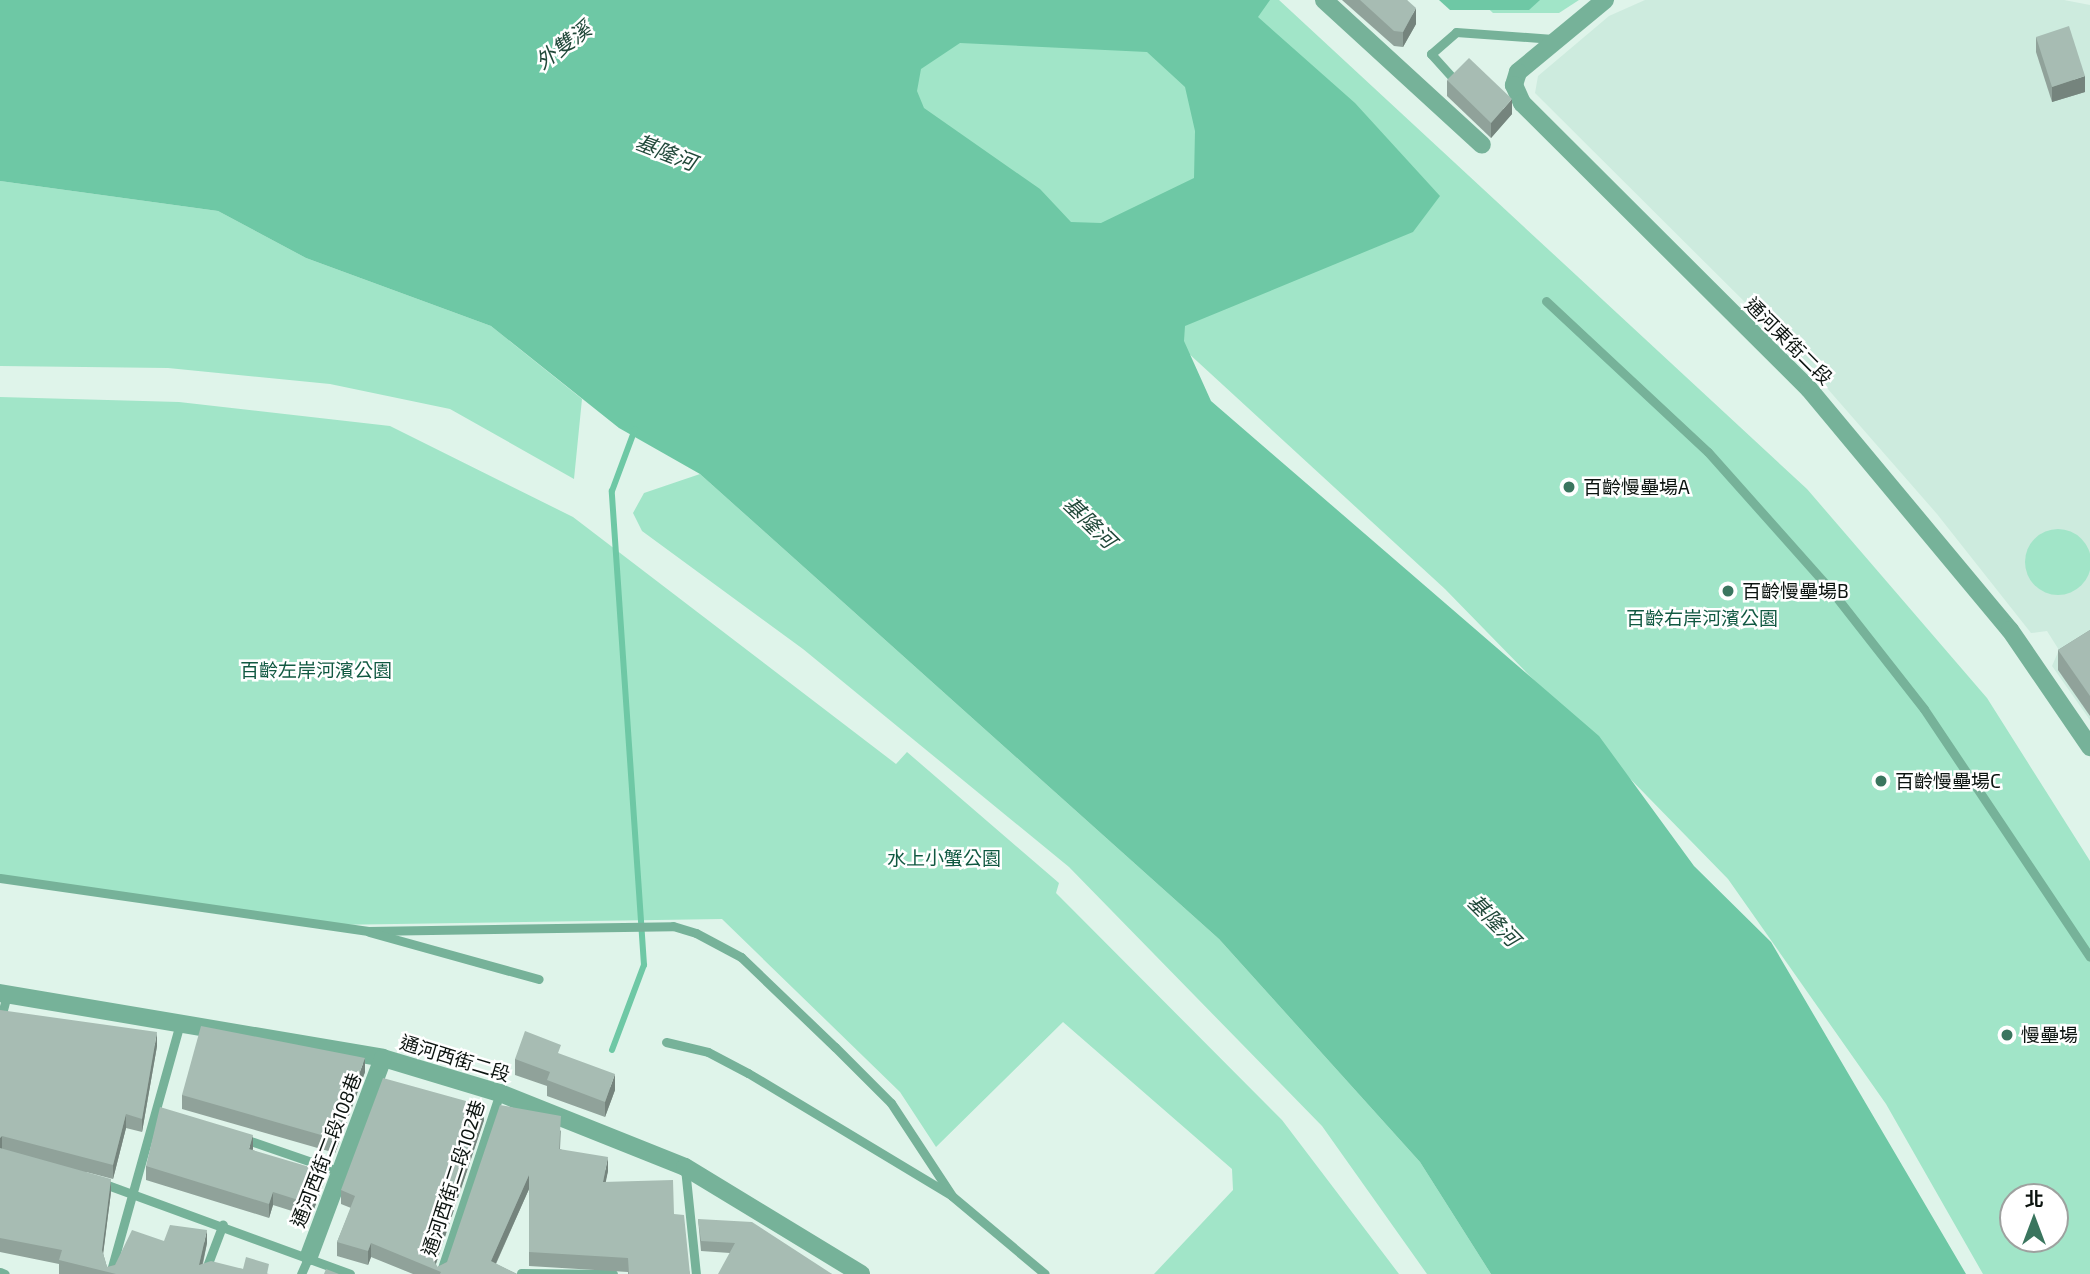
<!DOCTYPE html>
<meta charset="utf-8">
<style>
body{margin:0}
#map{position:relative;width:2090px;height:1274px;overflow:hidden;background:#dff4ea;font-family:"Exo 2","Noto Sans TC",sans-serif}
div>[style]{position:absolute}
.built>*{inset:0;background:#cdebde}
.green>*{inset:0;background:#a1e5c8}
.round{border-radius:50%}
.water>*{inset:0;background:#6ec8a5}
.stream>*{height:6px;margin:-3px;padding:0 3px;transform-origin:3px;border-radius:3px;background:#6ec8a5}
.lane>*{height:9px;margin:-4.5px;padding:0 4.5px;transform-origin:4.5px;border-radius:4.5px;background:#76b299}
.street>*{height:18px;margin:-9px;padding:0 9px;transform-origin:9px;border-radius:9px;background:#76b299}
.wall>*{inset:0;background:#90a29a}
.shaded-wall>*{inset:0;background:#75847d}
.building>*{inset:0;background:#a7bcb3}
.dots>*{width:19px;height:19px;translate:-50% -50%;box-sizing:border-box;border:4px solid #fff;border-radius:50%}
span{translate:-50% -50%;white-space:nowrap;text-align:center;line-height:1.15;-webkit-text-stroke:5px #fff;paint-order:stroke}
.street-label{font-size:19px;color:#0c1410}
.poi-label{font-size:19px;color:#0c1410}
.left{translate:0 -50%;text-align:left}
.park-label{font-size:19px;color:#115942}
.water-label{font-size:21px;color:#21493a;font-style:italic}
.north{position:absolute;left:1999px;top:1183px;width:70px;height:70px;box-sizing:border-box;background:#fff;border:2px solid #9ea19f;border-radius:50%;rotate:0deg;font-size:19px;font-weight:700;line-height:28px;text-align:center;color:#0c1410}
.north::after{content:'';display:block;margin:auto;width:24px;height:32px;background:#3a755e;clip-path:polygon(50% 0,100% 100%,50% 72%,0 100%)}
</style>
<div id="map">
<div class="built">
<div style="clip-path:polygon(1645px 0,2064px 0,2090px 5px,2090px 720px,2052px 666px,2059px 650px,2047px 631px,2031px 633px,1937px 514px,1799px 356px,1535px 93px,1538px 76px,1609px 16px)"></div>
</div>
<div class="green">
<div style="clip-path:polygon(evenodd,1208px 0,1279px 0,1807px 489px,1987px 698px,2090px 861px,2090px 1274px,1983px 1274px,1886px 1104px,1728px 879px,1445px 589px,904px 92px,929px 57px,966px 30px,1208px 0,2013px 1197px,2055px 1197px,2055px 1239px,2013px 1239px,2013px 1197px)"></div>
<div style="clip-path:polygon(1479px 0,1579px 0,1559px 13px,1493px 13px)"></div>
<div style="clip-path:polygon(0 181px,218px 211px,306px 258px,491px 326px,582px 399px,574px 479px,450px 409px,330px 384px,168px 368px,0 366px)"></div>
<div style="clip-path:polygon(0 397px,179px 402px,390px 426px,573px 517px,896px 764px,907px 752px,1059px 883px,1056px 893px,1282px 1120px,1399px 1274px,1154px 1274px,1233px 1190px,1232px 1169px,1063px 1022px,936px 1147px,900px 1092px,722px 919px,330px 925px,0 878px)"></div>
<div style="clip-path:polygon(700px 474px,1219px 939px,1420px 1162px,1491px 1274px,1427px 1274px,1322px 1126px,1069px 867px,803px 649px,642px 531px,633px 513px,644px 493px)"></div>
<div class="round" style="left:2025px;top:529px;width:66px;height:66px"></div>
</div>
<div class="water">
<div style="clip-path:polygon(evenodd,0 0,1270px 0,1258px 17px,1355px 103px,1440px 196px,1413px 232px,1185px 326px,1184px 341px,1211px 401px,1599px 736px,1694px 866px,1771px 942px,1966px 1274px,1491px 1274px,1420px 1162px,1219px 939px,700px 474px,619px 428px,491px 326px,306px 258px,218px 211px,0 181px,0 0,960px 43px,1147px 52px,1185px 87px,1195px 131px,1194px 178px,1101px 223px,1071px 222px,1040px 189px,924px 108px,917px 91px,921px 69px,960px 43px)"></div>
<div style="clip-path:polygon(1439px 0,1540px 0,1529px 10px,1450px 10px)"></div>
</div>
<div class="stream">
<div style="left:612px;top:1050px;width:91px;rotate:-69.4deg"></div>
<div style="left:644px;top:965px;width:475px;rotate:-93.9deg"></div>
<div style="left:612px;top:491px;width:66px;rotate:-69.6deg"></div>
</div>
<div class="lane">
<div style="left:1451px;top:76px;width:30px;rotate:-132deg"></div>
<div style="left:1431px;top:54px;width:33px;rotate:-41deg"></div>
<div style="left:1456px;top:32px;width:97px;rotate:4.1deg"></div>
<div style="left:1546px;top:301px;width:221px;rotate:43deg"></div>
<div style="left:1708px;top:452px;width:183px;rotate:48.3deg"></div>
<div style="left:1830px;top:589px;width:152px;rotate:51.9deg"></div>
<div style="left:1924px;top:709px;width:298px;rotate:56.2deg"></div>
<div style="left:0;top:878px;width:372px;rotate:8.2deg"></div>
<div style="left:368px;top:931px;width:305px;rotate:-0.9deg"></div>
<div style="left:673px;top:926px;width:24px;rotate:17deg"></div>
<div style="left:696px;top:933px;width:51px;rotate:28.1deg"></div>
<div style="left:741px;top:957px;width:130px;rotate:43.8deg"></div>
<div style="left:835px;top:1047px;width:79px;rotate:45deg"></div>
<div style="left:891px;top:1103px;width:111px;rotate:56.7deg"></div>
<div style="left:952px;top:1196px;width:121px;rotate:40deg"></div>
<div style="left:369px;top:932px;width:176px;rotate:15.5deg"></div>
<div style="left:0;top:1021px;width:28px;rotate:-75deg"></div>
<div style="left:666px;top:1042px;width:43px;rotate:13.4deg"></div>
<div style="left:708px;top:1052px;width:45px;rotate:27.7deg"></div>
<div style="left:748px;top:1073px;width:237px;rotate:31deg"></div>
<div style="left:242px;top:1138px;width:105px;rotate:19deg"></div>
<div style="left:685px;top:1168px;width:107px;rotate:84.1deg"></div>
<div style="left:102px;top:1183px;width:264px;rotate:20.1deg"></div>
<div style="left:0;top:1272px;width:5px;rotate:22deg"></div>
<div style="left:521px;top:1273px;width:92px;rotate:0.6deg"></div>
<div style="left:110px;top:1274px;width:261px;rotate:-74.4deg"></div>
<div style="left:204px;top:1274px;width:53px;rotate:-69.2deg"></div>
<div style="left:301px;top:1274px;width:20px;rotate:-66deg"></div>
<div style="left:440px;top:1274px;width:191px;rotate:-71.7deg"></div>
</div>
<div class="street">
<div style="left:1324px;top:0;width:214px;rotate:42.5deg"></div>
<div style="left:1605px;top:0;width:113px;rotate:140.4deg"></div>
<div style="left:1518px;top:72px;width:14px;rotate:107deg"></div>
<div style="left:1514px;top:85px;width:20px;rotate:66deg"></div>
<div style="left:1522px;top:103px;width:405px;rotate:44.9deg"></div>
<div style="left:1809px;top:389px;width:314px;rotate:50.2deg"></div>
<div style="left:2010px;top:630px;width:142px;rotate:55.6deg"></div>
<div style="left:0;top:993px;width:388px;rotate:9.6deg"></div>
<div style="left:383px;top:1058px;width:122px;rotate:16.7deg"></div>
<div style="left:500px;top:1093px;width:199px;rotate:21.8deg"></div>
<div style="left:685px;top:1167px;width:206px;rotate:31.3deg"></div>
<div style="left:309px;top:1256px;width:211px;rotate:-69.5deg"></div>
</div>
<div class="wall">
<div style="clip-path:polygon(1342px 0,1407px 0,1416px 24px,1403px 47px,1394px 46px)"></div>
<div style="clip-path:polygon(2036px 37px,2085px 92px,2052px 102px,2036px 52px)"></div>
<div style="clip-path:polygon(1447px 80px,1512px 114px,1491px 138px,1447px 96px)"></div>
<div style="clip-path:polygon(2090px 630px,2090px 716px,2058px 670px,2058px 650px)"></div>
<div style="clip-path:polygon(0 1010px,157px 1046px,142px 1132px,126px 1128px,113px 1179px,86px 1172px,111px 1192px,103px 1253px,107px 1267px,115px 1265px,164px 1241px,207px 1243px,203px 1264px,243px 1269px,269px 1274px,59px 1274px,59px 1264px,0 1252px)"></div>
<div style="clip-path:polygon(561px 1055px,615px 1090px,605px 1117px,547px 1096px,547px 1086px,515px 1075px,515px 1059px)"></div>
<div style="clip-path:polygon(365px 1072px,335px 1153px,182px 1109px,182px 1095px)"></div>
<div style="clip-path:polygon(484px 1120px,436px 1264px,437px 1267px,447px 1262px,561px 1130px,560px 1149px,608px 1171px,605px 1182px,674px 1214px,690px 1274px,628px 1274px,628px 1272px,529px 1266px,529px 1189px,496px 1264px,517px 1274px,413px 1274px,371px 1257px,368px 1265px,337px 1256px,337px 1242px,351px 1208px,341px 1204px,341px 1190px)"></div>
<div style="clip-path:polygon(253px 1150px,323px 1185px,311px 1217px,273px 1205px,269px 1218px,146px 1180px,146px 1166px)"></div>
<div style="clip-path:polygon(698px 1219px,832px 1274px,730px 1253px,701px 1251px)"></div>
</div>
<div class="shaded-wall">
<div style="clip-path:polygon(1416px 8px,1416px 24px,1403px 47px,1403px 32px)"></div>
<div style="clip-path:polygon(2085px 76px,2085px 92px,2052px 102px,2052px 87px)"></div>
<div style="clip-path:polygon(1512px 99px,1512px 114px,1491px 138px,1491px 123px)"></div>
<div style="clip-path:polygon(157px 1032px,157px 1046px,142px 1132px,142px 1119px)"></div>
<div style="clip-path:polygon(365px 1058px,365px 1072px,335px 1153px,335px 1139px)"></div>
<div style="clip-path:polygon(615px 1074px,615px 1090px,605px 1117px,605px 1102px)"></div>
<div style="clip-path:polygon(484px 1106px,484px 1120px,434px 1269px,433px 1258px)"></div>
<div style="clip-path:polygon(126px 1114px,126px 1128px,113px 1179px,113px 1165px)"></div>
<div style="clip-path:polygon(253px 1135px,253px 1149px,249px 1162px,249px 1149px)"></div>
<div style="clip-path:polygon(2px 1136px,2px 1150px,0 1152px,0 1138px)"></div>
<div style="clip-path:polygon(608px 1157px,608px 1171px,603px 1196px,603px 1182px)"></div>
<div style="clip-path:polygon(323px 1171px,323px 1185px,311px 1217px,311px 1204px)"></div>
<div style="clip-path:polygon(529px 1175px,529px 1189px,491px 1274px,491px 1261px)"></div>
<div style="clip-path:polygon(111px 1179px,111px 1192px,102px 1263px,102px 1250px)"></div>
<div style="clip-path:polygon(273px 1192px,273px 1205px,269px 1218px,269px 1204px)"></div>
<div style="clip-path:polygon(207px 1230px,207px 1243px,200px 1274px,199px 1265px)"></div>
<div style="clip-path:polygon(371px 1243px,371px 1257px,368px 1265px,368px 1251px)"></div>
</div>
<div class="building">
<div style="clip-path:polygon(1360px 0,1407px 0,1416px 8px,1403px 32px,1394px 31px)"></div>
<div style="clip-path:polygon(2069px 26px,2085px 76px,2052px 87px,2036px 37px)"></div>
<div style="clip-path:polygon(1469px 58px,1512px 99px,1491px 123px,1447px 80px)"></div>
<div style="clip-path:polygon(2090px 630px,2090px 696px,2058px 650px)"></div>
<div style="clip-path:polygon(0 1010px,157px 1032px,142px 1119px,126px 1114px,113px 1165px,2px 1136px,0 1138px)"></div>
<div style="clip-path:polygon(201px 1026px,365px 1058px,335px 1139px,182px 1095px)"></div>
<div style="clip-path:polygon(525px 1031px,561px 1045px,558px 1053px,615px 1074px,605px 1102px,547px 1080px,550px 1072px,515px 1059px)"></div>
<div style="clip-path:polygon(383px 1078px,484px 1106px,433px 1258px,437px 1267px,447px 1262px,500px 1105px,561px 1116px,559px 1149px,608px 1157px,603px 1182px,673px 1180px,674px 1214px,684px 1215px,690px 1274px,629px 1274px,628px 1258px,529px 1252px,529px 1175px,491px 1261px,517px 1274px,440px 1274px,441px 1272px,371px 1243px,368px 1251px,337px 1242px,355px 1196px,341px 1190px)"></div>
<div style="clip-path:polygon(160px 1107px,253px 1135px,249px 1149px,323px 1171px,311px 1204px,273px 1192px,269px 1204px,146px 1166px)"></div>
<div style="clip-path:polygon(0 1148px,111px 1179px,102px 1250px,107px 1267px,115px 1265px,132px 1230px,164px 1241px,170px 1225px,207px 1230px,199px 1265px,211px 1261px,243px 1269px,246px 1257px,269px 1264px,267px 1274px,116px 1274px,59px 1260px,62px 1250px,0 1238px)"></div>
<div style="clip-path:polygon(698px 1219px,752px 1222px,832px 1274px,718px 1274px,735px 1243px,701px 1241px)"></div>
<div style="clip-path:polygon(326px 1269px,339px 1274px,324px 1274px)"></div>
</div>
<div class="dots">
<div style="left:1569px;top:487px;background:#3a755e"></div>
<div style="left:1728px;top:591px;background:#3a755e"></div>
<div style="left:1881px;top:781px;background:#3a755e"></div>
<div style="left:2007px;top:1035px;background:#3a755e"></div>
</div>
<div class="street-label">
<span style="left:1789px;top:341px;rotate:45deg">通河東街二段</span>
<span style="left:455px;top:1058px;rotate:17deg">通河西街二段</span>
<span style="left:326px;top:1150px;rotate:-69deg">通河西街二段108巷</span>
<span style="left:453px;top:1178px;rotate:-72deg">通河西街二段102巷</span>
</div>
<div class="poi-label">
<span class="left" style="left:1583px;top:487px">百齡慢壘場A</span>
<span class="left" style="left:1742px;top:591px">百齡慢壘場B</span>
<span class="left" style="left:1895px;top:781px">百齡慢壘場C</span>
<span class="left" style="left:2021px;top:1035px">慢壘場</span>
</div>
<div class="park-label">
<span style="left:1702px;top:618px">百齡右岸河濱公園</span>
<span style="left:316px;top:670px">百齡左岸河濱公園</span>
<span style="left:944px;top:858px">水上小蟹公園</span>
</div>
<div class="water-label">
<span style="left:563px;top:45px;rotate:-37deg">外雙溪</span>
<span style="left:666px;top:152px;rotate:21deg">基隆河</span>
<span style="left:1090px;top:522px;rotate:44deg">基隆河</span>
<span style="left:1494px;top:920px;rotate:45deg">基隆河</span>
</div>
<div class="north">北</div>
</div>
